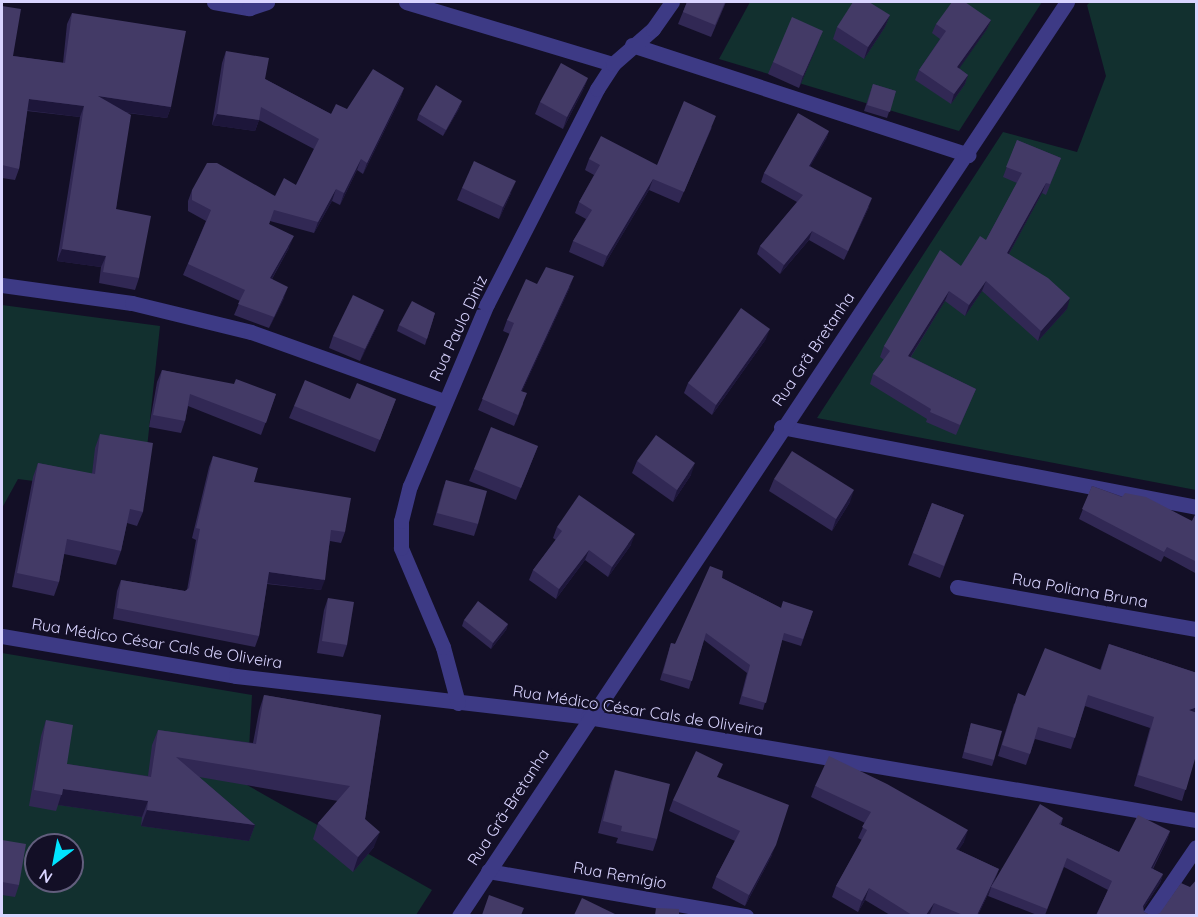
<!DOCTYPE html>
<meta charset="utf-8">
<style>
body{margin:0}
#map{position:relative;width:1198px;height:917px;overflow:hidden;background:#130f26;font-family:Quicksand,sans-serif}
div>[style]{position:absolute}
.green>*{inset:0;background:#12302f}
.minor>*{height:15px;margin:-7.5px;padding:0 7.5px;transform-origin:7.5px;border-radius:7.5px;background:#3d3a85}
.wall>*{inset:0;background:#312854}
.shaded-wall>*{inset:0;background:#1d163a}
.building>*{inset:0;background:#433a66}
span{translate:-50% -50%;white-space:nowrap;text-align:center;line-height:1.15;-webkit-text-stroke:4.5px #130f26;paint-order:stroke}
.street-label{font-size:16px;color:#d9d4ff}
.frame{position:absolute;inset:0;border:3px solid #d9d4ff;pointer-events:none}
.north{position:absolute;left:24px;top:833px;width:60px;height:60px;box-sizing:border-box;background:#130f26;border:2px solid #625e7d;border-radius:50%;rotate:212deg;font-size:16px;font-weight:700;line-height:24px;text-align:center;color:#d9d4ff}
.north::after{content:'';display:block;margin:auto;width:21px;height:27px;background:#00e5ff;clip-path:polygon(50% 0,100% 100%,50% 72%,0 100%)}
</style>
<div id="map">
<div class="green">
<div style="clip-path:polygon(750px 2px,1042px 2px,959px 131px,719px 59px)"></div>
<div style="clip-path:polygon(1090px 2px,1196px 2px,1196px 490px,817px 418px,1003px 132px,1077px 152px,1106px 76px,1087px 5px)"></div>
<div style="clip-path:polygon(2px 305px,160px 326px,142px 495px,18px 479px,2px 508px)"></div>
<div style="clip-path:polygon(evenodd,2px 653px,252px 695px,247px 785px,432px 890px,416px 915px,2px 915px,2px 653px,36px 845px,72px 845px,72px 881px,36px 881px,36px 845px)"></div>
</div>
<div class="minor">
<div style="left:214px;top:2px;width:36px;rotate:10deg"></div>
<div style="left:249px;top:8px;width:19px;rotate:-18deg"></div>
<div style="left:406px;top:2px;width:216px;rotate:16.7deg"></div>
<div style="left:632px;top:45px;width:354px;rotate:18.1deg"></div>
<div style="left:2px;top:285px;width:131px;rotate:7.9deg"></div>
<div style="left:132px;top:303px;width:122px;rotate:13.7deg"></div>
<div style="left:251px;top:332px;width:205px;rotate:19.7deg"></div>
<div style="left:781px;top:427px;width:423px;rotate:10.9deg"></div>
<div style="left:957px;top:587px;width:243px;rotate:10deg"></div>
<div style="left:2px;top:636px;width:237px;rotate:9.7deg"></div>
<div style="left:236px;top:676px;width:354px;rotate:6.6deg"></div>
<div style="left:588px;top:717px;width:617px;rotate:9.62deg"></div>
<div style="left:458px;top:703px;width:58px;rotate:-105deg"></div>
<div style="left:443px;top:647px;width:108px;rotate:-113deg"></div>
<div style="left:401px;top:548px;width:27px;rotate:-90deg"></div>
<div style="left:401px;top:521px;width:36px;rotate:-76deg"></div>
<div style="left:410px;top:486px;width:198px;rotate:-67.1deg"></div>
<div style="left:487px;top:304px;width:242px;rotate:-62.9deg"></div>
<div style="left:597px;top:89px;width:30px;rotate:-57deg"></div>
<div style="left:613px;top:64px;width:53px;rotate:-41.2deg"></div>
<div style="left:653px;top:29px;width:33px;rotate:-55deg"></div>
<div style="left:488px;top:871px;width:262px;rotate:9.9deg"></div>
<div style="left:459px;top:916px;width:1098px;rotate:-56.37deg"></div>
<div style="left:1149px;top:916px;width:83px;rotate:-55.7deg"></div>
</div>
<div class="wall">
<div style="clip-path:polygon(687px 2px,726px 2px,711px 37px,678px 24px)"></div>
<div style="clip-path:polygon(2px 6px,13px 56px,63px 63px,67px 24px,72px 13px,171px 107px,167px 118px,127px 113px,116px 209px,139px 278px,135px 290px,99px 283px,101px 267px,57px 261px,80px 117px,27px 111px,19px 169px,15px 180px,2px 178px)"></div>
<div style="clip-path:polygon(890px 15px,885px 27px,864px 59px,833px 39px,837px 27px)"></div>
<div style="clip-path:polygon(991px 20px,987px 29px,959px 68px,968px 75px,965px 84px,951px 104px,915px 80px,919px 70px,940px 39px,932px 33px,936px 24px)"></div>
<div style="clip-path:polygon(818px 43px,799px 88px,768px 74px,773px 62px)"></div>
<div style="clip-path:polygon(226px 51px,265px 79px,331px 114px,347px 109px,404px 88px,400px 99px,363px 174px,357px 170px,340px 205px,332px 201px,314px 233px,270px 221px,269px 224px,289px 248px,272px 279px,284px 298px,269px 328px,234px 315px,240px 301px,183px 275px,206px 221px,188px 211px,188px 201px,192px 190px,275px 196px,296px 185px,314px 149px,259px 120px,255px 131px,212px 125px,222px 63px)"></div>
<div style="clip-path:polygon(588px 78px,583px 90px,563px 129px,535px 114px,540px 102px)"></div>
<div style="clip-path:polygon(873px 84px,896px 91px,887px 118px,864px 111px)"></div>
<div style="clip-path:polygon(460px 107px,443px 136px,417px 120px,419px 114px)"></div>
<div style="clip-path:polygon(712px 127px,679px 203px,649px 190px,603px 267px,569px 252px,573px 241px,586px 219px,575px 213px,579px 202px,594px 175px,585px 170px,589px 159px,657px 165px)"></div>
<div style="clip-path:polygon(829px 131px,826px 139px,810px 166px,869px 207px,844px 260px,809px 240px,780px 274px,757px 254px,760px 246px,797px 202px,761px 182px,764px 173px)"></div>
<div style="clip-path:polygon(1017px 140px,1061px 158px,1046px 195px,1042px 193px,1009px 254px,1067px 309px,1038px 341px,982px 291px,965px 316px,945px 301px,911px 357px,976px 389px,956px 435px,926px 422px,927px 419px,870px 384px,873px 374px,884px 360px,880px 357px,884px 346px,986px 240px,1017px 183px,1003px 177px)"></div>
<div style="clip-path:polygon(462px 188px,511px 193px,499px 219px,457px 200px)"></div>
<div style="clip-path:polygon(537px 284px,570px 287px,522px 391px,523px 404px,514px 426px,478px 410px,510px 334px,503px 331px,507px 320px)"></div>
<div style="clip-path:polygon(384px 310px,379px 322px,360px 361px,329px 348px,333px 336px)"></div>
<div style="clip-path:polygon(435px 313px,425px 345px,397px 331px,399px 325px)"></div>
<div style="clip-path:polygon(766px 339px,712px 415px,684px 393px,688px 383px)"></div>
<div style="clip-path:polygon(162px 370px,276px 394px,261px 435px,188px 406px,185px 421px,181px 433px,149px 427px,157px 382px)"></div>
<div style="clip-path:polygon(350px 399px,396px 399px,375px 452px,289px 418px,294px 406px)"></div>
<div style="clip-path:polygon(100px 434px,143px 512px,137px 526px,127px 523px,121px 551px,116px 565px,64px 554px,59px 582px,54px 596px,12px 587px,33px 477px,38px 463px,92px 474px,95px 448px)"></div>
<div style="clip-path:polygon(538px 446px,516px 500px,469px 481px,474px 469px)"></div>
<div style="clip-path:polygon(213px 456px,254px 482px,345px 532px,341px 543px,330px 541px,321px 590px,267px 584px,259px 636px,255px 647px,113px 619px,117px 591px,121px 580px,185px 591px,187px 590px,196px 540px,192px 538px,209px 467px)"></div>
<div style="clip-path:polygon(637px 461px,691px 475px,673px 502px,632px 473px)"></div>
<div style="clip-path:polygon(774px 479px,850px 502px,832px 531px,769px 491px)"></div>
<div style="clip-path:polygon(446px 480px,478px 524px,474px 536px,433px 525px,442px 492px)"></div>
<div style="clip-path:polygon(1092px 486px,1192px 521px,1197px 511px,1197px 574px,1164px 556px,1161px 562px,1079px 519px)"></div>
<div style="clip-path:polygon(932px 503px,964px 515px,940px 578px,908px 565px)"></div>
<div style="clip-path:polygon(557px 527px,631px 545px,608px 577px,585px 560px,556px 599px,529px 580px,533px 570px,556px 540px,553px 538px)"></div>
<div style="clip-path:polygon(722px 578px,781px 608px,813px 611px,801px 646px,782px 640px,763px 710px,739px 704px,747px 673px,704px 640px,689px 689px,660px 680px,671px 643px,675px 644px)"></div>
<div style="clip-path:polygon(328px 598px,347px 645px,343px 657px,317px 653px,324px 610px)"></div>
<div style="clip-path:polygon(464px 620px,508px 624px,506px 630px,491px 649px,462px 626px)"></div>
<div style="clip-path:polygon(1109px 644px,1197px 673px,1197px 757px,1195px 757px,1182px 801px,1134px 786px,1150px 728px,1085px 706px,1071px 749px,1035px 739px,1026px 765px,998px 756px,1014px 704px,1025px 696px,1100px 670px)"></div>
<div style="clip-path:polygon(264px 695px,381px 715px,365px 819px,374px 847px,353px 872px,313px 839px,318px 823px,338px 801px,199px 777px,255px 825px,249px 841px,141px 826px,142px 817px,58px 805px,56px 811px,29px 806px,41px 736px,46px 720px,67px 764px,148px 776px,152px 745px,158px 730px,253px 743px,259px 711px)"></div>
<div style="clip-path:polygon(971px 723px,994px 760px,992px 766px,962px 758px)"></div>
<div style="clip-path:polygon(615px 770px,657px 839px,653px 851px,616px 843px,618px 838px,598px 833px,611px 782px)"></div>
<div style="clip-path:polygon(718px 777px,772px 855px,745px 906px,712px 888px,716px 877px,735px 841px,669px 811px,673px 800px)"></div>
<div style="clip-path:polygon(815px 786px,964px 842px,958px 850px,999px 869px,992px 887px,1063px 818px,1061px 825px,1119px 852px,1170px 831px,1167px 840px,1153px 869px,1163px 874px,1160px 883px,1143px 909px,1144px 912px,1150px 915px,1096px 915px,1108px 890px,1064px 867px,1045px 915px,1037px 915px,988px 896px,991px 888px,978px 915px,934px 915px,930px 914px,929px 915px,890px 915px,865px 900px,858px 912px,832px 897px,836px 886px,862px 840px,858px 838px,865px 823px,811px 797px)"></div>
<div style="clip-path:polygon(2px 840px,19px 885px,15px 897px,2px 895px)"></div>
</div>
<div class="shaded-wall">
<div style="clip-path:polygon(890px 15px,885px 27px,864px 59px,868px 47px)"></div>
<div style="clip-path:polygon(991px 20px,987px 29px,954px 76px,957px 67px)"></div>
<div style="clip-path:polygon(823px 31px,818px 43px,799px 88px,803px 76px)"></div>
<div style="clip-path:polygon(968px 75px,965px 84px,951px 104px,954px 94px)"></div>
<div style="clip-path:polygon(588px 78px,583px 90px,563px 129px,567px 117px)"></div>
<div style="clip-path:polygon(404px 88px,400px 99px,363px 174px,367px 163px)"></div>
<div style="clip-path:polygon(98px 96px,171px 107px,167px 118px,94px 108px)"></div>
<div style="clip-path:polygon(29px 99px,84px 106px,80px 117px,25px 110px)"></div>
<div style="clip-path:polygon(462px 101px,460px 107px,443px 136px,446px 130px)"></div>
<div style="clip-path:polygon(217px 114px,259px 120px,255px 131px,212px 125px)"></div>
<div style="clip-path:polygon(829px 131px,826px 139px,806px 174px,809px 166px)"></div>
<div style="clip-path:polygon(361px 159px,357px 170px,340px 205px,344px 193px)"></div>
<div style="clip-path:polygon(653px 179px,649px 190px,603px 267px,607px 256px)"></div>
<div style="clip-path:polygon(516px 181px,511px 193px,499px 219px,503px 207px)"></div>
<div style="clip-path:polygon(1046px 183px,1042px 193px,1004px 263px,1007px 253px)"></div>
<div style="clip-path:polygon(336px 189px,332px 201px,314px 233px,318px 222px)"></div>
<div style="clip-path:polygon(872px 198px,869px 207px,844px 260px,848px 251px)"></div>
<div style="clip-path:polygon(812px 231px,809px 240px,780px 274px,784px 265px)"></div>
<div style="clip-path:polygon(294px 236px,289px 248px,266px 289px,270px 278px)"></div>
<div style="clip-path:polygon(62px 249px,106px 256px,101px 267px,57px 261px)"></div>
<div style="clip-path:polygon(574px 276px,570px 287px,517px 402px,521px 391px)"></div>
<div style="clip-path:polygon(986px 281px,982px 291px,965px 316px,969px 305px)"></div>
<div style="clip-path:polygon(288px 287px,284px 298px,269px 328px,274px 317px)"></div>
<div style="clip-path:polygon(949px 291px,945px 301px,905px 366px,908px 356px)"></div>
<div style="clip-path:polygon(1070px 298px,1067px 309px,1038px 341px,1041px 331px)"></div>
<div style="clip-path:polygon(384px 310px,379px 322px,360px 361px,365px 349px)"></div>
<div style="clip-path:polygon(770px 329px,766px 339px,712px 415px,716px 405px)"></div>
<div style="clip-path:polygon(695px 463px,691px 475px,673px 502px,677px 490px)"></div>
<div style="clip-path:polygon(854px 490px,850px 502px,832px 531px,836px 519px)"></div>
<div style="clip-path:polygon(635px 534px,631px 545px,608px 577px,612px 567px)"></div>
<div style="clip-path:polygon(589px 550px,585px 560px,556px 599px,559px 589px)"></div>
<div style="clip-path:polygon(269px 572px,325px 580px,321px 590px,265px 583px)"></div>
<div style="clip-path:polygon(508px 624px,506px 630px,491px 649px,493px 643px)"></div>
<div style="clip-path:polygon(1197px 707px,1197px 716px,1189px 710px)"></div>
<div style="clip-path:polygon(63px 789px,148px 801px,142px 817px,58px 805px)"></div>
<div style="clip-path:polygon(147px 810px,255px 825px,249px 841px,141px 826px)"></div>
<div style="clip-path:polygon(968px 830px,964px 842px,952px 861px,956px 849px)"></div>
<div style="clip-path:polygon(1170px 831px,1167px 840px,1148px 877px,1151px 868px)"></div>
<div style="clip-path:polygon(380px 832px,374px 847px,353px 872px,358px 857px)"></div>
<div style="clip-path:polygon(776px 845px,772px 855px,745px 906px,749px 895px)"></div>
<div style="clip-path:polygon(999px 869px,994px 881px,978px 915px,977px 915px)"></div>
<div style="clip-path:polygon(1163px 874px,1160px 883px,1139px 915px,1143px 906px)"></div>
<div style="clip-path:polygon(869px 888px,865px 900px,858px 912px,862px 901px)"></div>
<div style="clip-path:polygon(934px 903px,930px 914px,929px 915px,926px 915px)"></div>
</div>
<div class="building">
<div style="clip-path:polygon(687px 2px,725px 2px,715px 25px,683px 12px)"></div>
<div style="clip-path:polygon(853px 2px,869px 2px,890px 15px,868px 47px,837px 27px)"></div>
<div style="clip-path:polygon(952px 2px,965px 2px,991px 20px,957px 67px,968px 75px,954px 94px,919px 70px,946px 31px,936px 24px)"></div>
<div style="clip-path:polygon(2px 6px,21px 9px,13px 56px,65px 63px,72px 13px,186px 31px,171px 107px,98px 96px,131px 115px,116px 209px,151px 216px,139px 278px,103px 272px,106px 256px,62px 249px,84px 106px,29px 99px,19px 169px,2px 165px)"></div>
<div style="clip-path:polygon(792px 17px,823px 31px,803px 76px,773px 62px)"></div>
<div style="clip-path:polygon(226px 51px,269px 58px,265px 79px,331px 114px,336px 104px,347px 109px,373px 69px,404px 88px,367px 163px,361px 159px,344px 193px,336px 189px,318px 222px,274px 210px,269px 224px,294px 236px,270px 278px,288px 287px,274px 317px,238px 304px,245px 290px,188px 264px,211px 210px,192px 200px,192px 190px,207px 163px,217px 163px,275px 196px,284px 178px,296px 185px,319px 139px,261px 107px,259px 120px,217px 114px)"></div>
<div style="clip-path:polygon(561px 63px,588px 78px,567px 117px,540px 102px)"></div>
<div style="clip-path:polygon(873px 84px,896px 91px,890px 112px,867px 105px)"></div>
<div style="clip-path:polygon(436px 85px,462px 101px,446px 130px,419px 114px)"></div>
<div style="clip-path:polygon(684px 101px,716px 116px,684px 192px,653px 179px,607px 256px,573px 241px,592px 210px,579px 202px,600px 165px,589px 159px,601px 136px,657px 165px)"></div>
<div style="clip-path:polygon(798px 113px,829px 131px,809px 166px,872px 198px,848px 251px,812px 231px,784px 265px,760px 246px,803px 195px,764px 173px)"></div>
<div style="clip-path:polygon(1017px 140px,1061px 158px,1050px 184px,1046px 183px,1007px 253px,1048px 278px,1070px 298px,1041px 331px,986px 281px,969px 305px,949px 291px,908px 356px,976px 389px,960px 425px,930px 412px,931px 409px,873px 374px,890px 351px,884px 346px,940px 250px,961px 266px,980px 236px,986px 240px,1022px 173px,1006px 167px)"></div>
<div style="clip-path:polygon(474px 161px,516px 181px,503px 207px,462px 188px)"></div>
<div style="clip-path:polygon(546px 267px,574px 276px,521px 391px,527px 393px,518px 415px,482px 399px,514px 323px,507px 320px,526px 279px,537px 284px)"></div>
<div style="clip-path:polygon(353px 295px,384px 310px,365px 349px,333px 336px)"></div>
<div style="clip-path:polygon(412px 301px,435px 313px,427px 339px,399px 325px)"></div>
<div style="clip-path:polygon(741px 308px,770px 329px,716px 405px,688px 383px)"></div>
<div style="clip-path:polygon(162px 370px,234px 384px,236px 379px,276px 394px,266px 423px,190px 394px,185px 421px,153px 415px)"></div>
<div style="clip-path:polygon(305px 380px,350px 399px,357px 383px,396px 399px,380px 440px,294px 406px)"></div>
<div style="clip-path:polygon(491px 427px,538px 446px,521px 488px,474px 469px)"></div>
<div style="clip-path:polygon(100px 434px,153px 443px,143px 512px,130px 509px,121px 551px,67px 539px,59px 582px,17px 573px,38px 463px,95px 474px)"></div>
<div style="clip-path:polygon(656px 435px,695px 463px,677px 490px,637px 461px)"></div>
<div style="clip-path:polygon(792px 451px,854px 490px,836px 519px,774px 479px)"></div>
<div style="clip-path:polygon(213px 456px,258px 468px,254px 482px,351px 498px,345px 532px,331px 530px,325px 580px,269px 572px,259px 636px,117px 608px,121px 580px,185px 591px,189px 588px,200px 529px,196px 528px)"></div>
<div style="clip-path:polygon(446px 480px,487px 491px,478px 524px,437px 513px)"></div>
<div style="clip-path:polygon(1092px 486px,1122px 497px,1125px 493px,1146px 497px,1192px 521px,1197px 511px,1197px 562px,1167px 547px,1164px 552px,1082px 509px)"></div>
<div style="clip-path:polygon(579px 495px,635px 534px,612px 567px,589px 550px,559px 589px,533px 570px,562px 531px,557px 527px)"></div>
<div style="clip-path:polygon(932px 503px,964px 515px,944px 566px,913px 553px)"></div>
<div style="clip-path:polygon(710px 566px,723px 571px,722px 578px,781px 608px,783px 601px,813px 611px,803px 639px,784px 633px,766px 703px,742px 696px,750px 665px,706px 633px,692px 681px,663px 673px,671px 643px,675px 644px)"></div>
<div style="clip-path:polygon(328px 598px,354px 602px,347px 645px,322px 641px)"></div>
<div style="clip-path:polygon(478px 601px,508px 624px,493px 643px,464px 620px)"></div>
<div style="clip-path:polygon(1109px 644px,1197px 673px,1197px 707px,1189px 710px,1197px 713px,1197px 752px,1186px 790px,1138px 775px,1154px 717px,1088px 695px,1075px 738px,1038px 727px,1030px 754px,1002px 745px,1018px 693px,1025px 696px,1045px 648px,1101px 670px)"></div>
<div style="clip-path:polygon(264px 695px,381px 715px,365px 819px,380px 832px,358px 857px,318px 823px,350px 786px,176px 757px,255px 825px,147px 810px,148px 801px,63px 789px,62px 795px,34px 790px,46px 720px,73px 725px,67px 764px,151px 777px,158px 730px,256px 744px)"></div>
<div style="clip-path:polygon(971px 723px,1002px 731px,994px 760px,964px 752px)"></div>
<div style="clip-path:polygon(696px 751px,723px 764px,717px 777px,789px 805px,776px 845px,749px 895px,716px 877px,740px 831px,673px 800px)"></div>
<div style="clip-path:polygon(829px 756px,887px 784px,968px 830px,956px 849px,999px 869px,977px 915px,963px 915px,934px 903px,926px 915px,912px 915px,869px 888px,862px 901px,836px 886px,867px 830px,862px 827px,871px 812px,815px 786px)"></div>
<div style="clip-path:polygon(615px 770px,670px 784px,657px 839px,621px 831px,622px 826px,603px 821px)"></div>
<div style="clip-path:polygon(1040px 804px,1063px 818px,1059px 824px,1119px 852px,1138px 815px,1170px 831px,1151px 868px,1163px 874px,1143px 906px,1144px 912px,1150px 915px,1100px 915px,1097px 914px,1112px 881px,1067px 858px,1047px 909px,991px 887px)"></div>
<div style="clip-path:polygon(2px 840px,26px 844px,19px 885px,2px 882px)"></div>
<div style="clip-path:polygon(1197px 879px,1197px 915px,1155px 915px,1160px 913px,1181px 883px,1190px 887px)"></div>
<div style="clip-path:polygon(489px 895px,524px 908px,521px 915px,482px 915px)"></div>
<div style="clip-path:polygon(582px 898px,617px 915px,574px 915px)"></div>
<div style="clip-path:polygon(656px 908px,679px 909px,679px 915px,655px 915px)"></div>
</div>
<div class="street-label">
<span style="left:458px;top:328px;rotate:-65deg">Rua Paulo Diniz</span>
<span style="left:813px;top:349px;rotate:-56deg">Rua Grã Bretanha</span>
<span style="left:1080px;top:590px;rotate:10deg">Rua Poliana Bruna</span>
<span style="left:157px;top:643px;rotate:9deg">Rua Médico César Cals de Oliveira</span>
<span style="left:638px;top:710px;rotate:9deg">Rua Médico César Cals de Oliveira</span>
<span style="left:508px;top:807px;rotate:-57deg">Rua Grã-Bretanha</span>
<span style="left:620px;top:875px;rotate:10deg">Rua Remígio</span>
</div>
<div class="frame"></div>
<div class="north">N</div>
</div>
